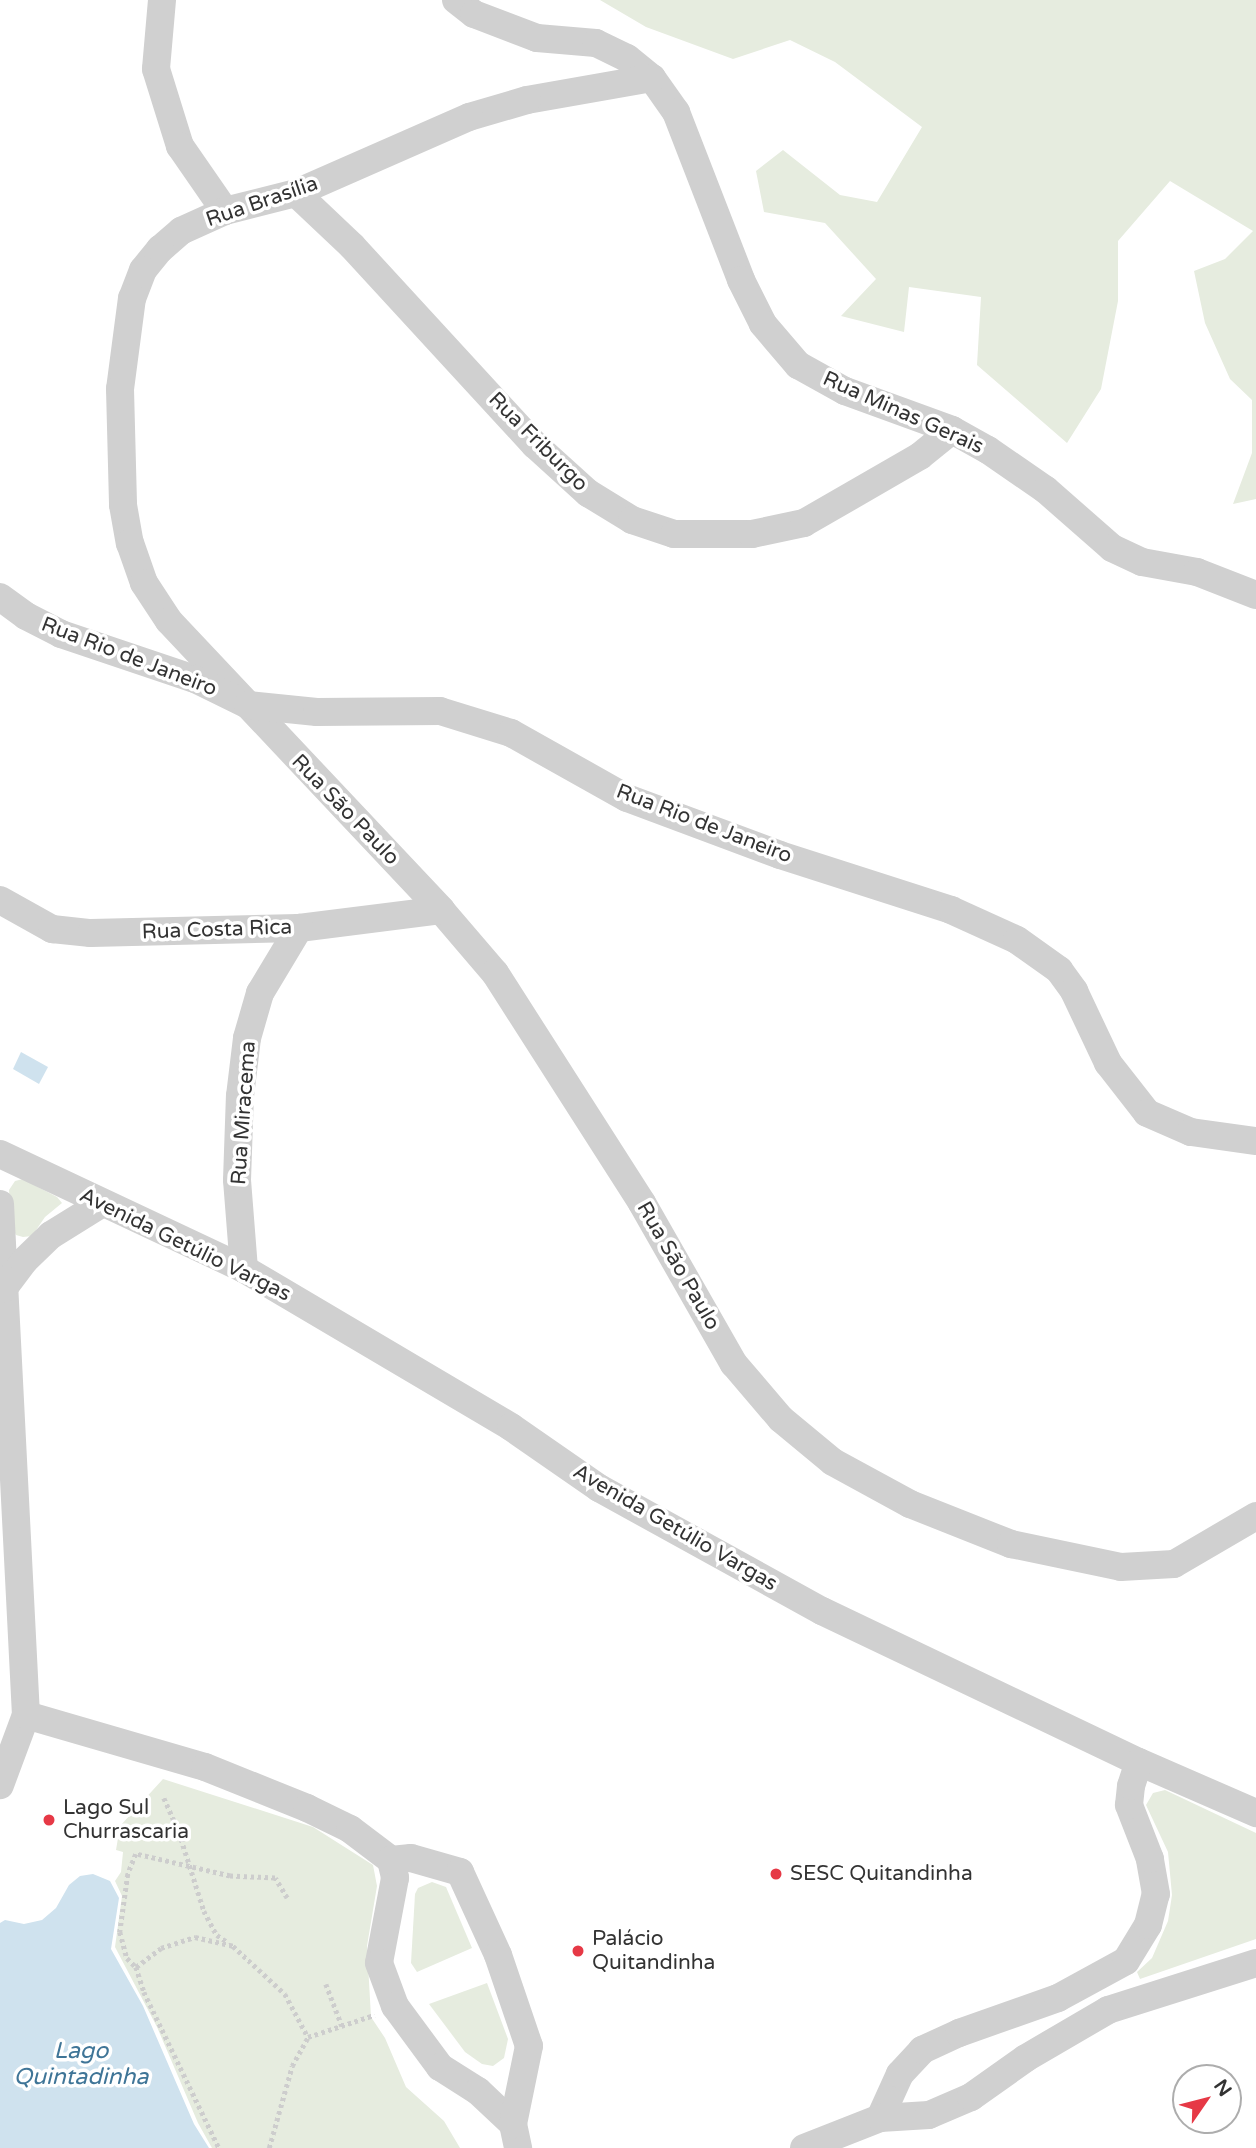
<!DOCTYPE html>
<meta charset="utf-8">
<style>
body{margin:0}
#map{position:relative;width:1256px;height:2148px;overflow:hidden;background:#fff;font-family:"Varela Round",sans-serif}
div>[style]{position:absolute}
.green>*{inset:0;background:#e6ecdf}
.water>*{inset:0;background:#cfe2ee}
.path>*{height:4.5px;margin-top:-2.25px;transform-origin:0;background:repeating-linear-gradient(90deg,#cdcdcd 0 3.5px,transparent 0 7px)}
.minor>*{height:28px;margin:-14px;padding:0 14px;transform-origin:14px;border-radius:14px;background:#d0d0d0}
.dots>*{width:19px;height:19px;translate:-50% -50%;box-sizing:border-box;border:4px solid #fff;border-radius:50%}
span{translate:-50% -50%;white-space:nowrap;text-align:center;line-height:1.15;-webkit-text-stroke:7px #fff;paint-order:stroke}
.street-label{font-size:21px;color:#333}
.poi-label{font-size:21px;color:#333}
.left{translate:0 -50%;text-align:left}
.water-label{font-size:23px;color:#3f7597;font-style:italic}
.north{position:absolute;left:1172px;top:2064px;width:70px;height:70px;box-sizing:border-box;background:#fff;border:2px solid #adadad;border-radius:50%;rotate:55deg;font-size:19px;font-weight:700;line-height:28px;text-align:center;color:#333}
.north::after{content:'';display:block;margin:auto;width:24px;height:32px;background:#e63946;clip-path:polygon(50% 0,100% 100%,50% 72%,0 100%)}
</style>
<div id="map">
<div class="green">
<div style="clip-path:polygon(600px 0,1256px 0,1256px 499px,1233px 504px,1252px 453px,1252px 400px,1230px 379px,1205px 323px,1194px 271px,1225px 259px,1253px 231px,1170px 181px,1118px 241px,1118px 301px,1101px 389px,1067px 443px,977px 365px,981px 297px,909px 287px,904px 332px,841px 316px,876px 279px,825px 223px,764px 212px,756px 171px,783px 150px,840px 195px,877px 202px,922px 127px,835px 62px,790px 40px,733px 59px,646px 27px)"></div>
<div style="clip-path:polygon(23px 1179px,57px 1197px,62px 1203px,45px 1217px,32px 1236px,23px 1237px,16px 1235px,11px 1225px,9px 1190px,15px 1181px)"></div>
<div style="clip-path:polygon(163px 1779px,313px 1827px,373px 1865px,377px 1886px,367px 1946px,371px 2017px,385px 2038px,406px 2087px,444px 2121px,460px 2148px,212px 2148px,198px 2123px,157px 2027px,115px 1947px,122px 1896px,115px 1881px,121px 1872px,123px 1852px,116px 1850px,120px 1826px)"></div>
<div style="clip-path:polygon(1165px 1790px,1256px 1833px,1256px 1939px,1140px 1979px,1137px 1972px,1152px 1958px,1168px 1921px,1172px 1895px,1168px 1852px,1146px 1805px,1153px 1793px)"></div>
<div style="clip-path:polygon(432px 1882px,446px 1887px,472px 1948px,417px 1972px,411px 1963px,415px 1894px,418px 1888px)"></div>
<div style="clip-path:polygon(487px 1983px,508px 2039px,504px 2058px,493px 2066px,482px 2064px,465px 2052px,429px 2004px)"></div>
</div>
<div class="water">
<div style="clip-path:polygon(21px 1052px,48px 1067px,39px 1084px,13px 1069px)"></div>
<div style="clip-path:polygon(93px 1874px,110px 1881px,119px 1898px,111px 1949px,143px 2006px,194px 2124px,209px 2148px,0 2148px,0 1923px,5px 1920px,24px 1924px,42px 1920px,56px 1908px,69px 1885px,80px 1876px)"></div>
</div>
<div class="path">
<div style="left:164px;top:1798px;width:37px;rotate:66deg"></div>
<div style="left:179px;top:1832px;width:83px;rotate:72.4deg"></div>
<div style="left:204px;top:1911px;width:27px;rotate:62deg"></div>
<div style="left:217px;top:1935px;width:14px;rotate:34deg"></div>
<div style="left:287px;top:1898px;width:23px;rotate:-121deg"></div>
<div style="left:275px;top:1878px;width:45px;rotate:-177.5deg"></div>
<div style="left:230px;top:1876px;width:97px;rotate:-166.8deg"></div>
<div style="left:136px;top:1854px;width:22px;rotate:112deg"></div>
<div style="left:128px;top:1874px;width:59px;rotate:97.9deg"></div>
<div style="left:120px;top:1932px;width:27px;rotate:75deg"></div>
<div style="left:127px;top:1958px;width:13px;rotate:45deg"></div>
<div style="left:136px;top:1967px;width:31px;rotate:-37deg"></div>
<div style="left:161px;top:1948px;width:36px;rotate:-18deg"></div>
<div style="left:195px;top:1937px;width:39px;rotate:13deg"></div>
<div style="left:233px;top:1946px;width:71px;rotate:42.7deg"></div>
<div style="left:285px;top:1994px;width:49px;rotate:61.9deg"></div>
<div style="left:136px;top:1967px;width:26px;rotate:72deg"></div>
<div style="left:144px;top:1992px;width:173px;rotate:64.3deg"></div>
<div style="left:326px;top:1984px;width:45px;rotate:69.1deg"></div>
<div style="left:269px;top:2148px;width:85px;rotate:-74.3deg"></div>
<div style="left:292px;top:2066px;width:33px;rotate:-61deg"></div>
<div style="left:308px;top:2037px;width:70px;rotate:-18.4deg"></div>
</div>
<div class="minor">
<div style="left:162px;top:0;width:69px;rotate:95deg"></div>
<div style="left:156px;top:69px;width:81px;rotate:72.7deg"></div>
<div style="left:180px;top:146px;width:79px;rotate:55.3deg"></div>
<div style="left:456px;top:0;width:23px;rotate:38deg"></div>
<div style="left:474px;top:14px;width:67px;rotate:20.9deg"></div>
<div style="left:537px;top:38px;width:59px;rotate:4.8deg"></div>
<div style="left:596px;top:43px;width:34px;rotate:26deg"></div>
<div style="left:627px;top:58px;width:32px;rotate:39deg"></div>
<div style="left:652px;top:78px;width:42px;rotate:54.8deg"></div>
<div style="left:676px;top:112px;width:180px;rotate:68.8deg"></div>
<div style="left:741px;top:280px;width:49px;rotate:63.4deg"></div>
<div style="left:763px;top:324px;width:54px;rotate:49.5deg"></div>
<div style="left:798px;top:365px;width:54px;rotate:29deg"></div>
<div style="left:845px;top:391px;width:114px;rotate:20deg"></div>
<div style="left:952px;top:430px;width:41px;rotate:29.1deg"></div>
<div style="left:988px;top:450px;width:70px;rotate:34.6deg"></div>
<div style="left:1046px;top:490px;width:88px;rotate:41.3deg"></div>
<div style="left:1112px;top:548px;width:33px;rotate:25deg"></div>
<div style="left:1142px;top:562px;width:56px;rotate:10.3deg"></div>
<div style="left:1197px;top:572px;width:63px;rotate:21.3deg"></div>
<div style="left:652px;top:78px;width:127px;rotate:170deg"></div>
<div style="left:527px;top:100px;width:60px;rotate:163.7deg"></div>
<div style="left:469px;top:117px;width:189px;rotate:156.3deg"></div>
<div style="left:296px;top:193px;width:73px;rotate:165.8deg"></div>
<div style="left:225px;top:211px;width:48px;rotate:155.6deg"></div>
<div style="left:181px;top:231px;width:28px;rotate:139deg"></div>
<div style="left:160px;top:249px;width:27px;rotate:129deg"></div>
<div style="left:143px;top:270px;width:30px;rotate:111deg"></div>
<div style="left:132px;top:298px;width:92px;rotate:97.5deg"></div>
<div style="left:120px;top:389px;width:116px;rotate:88.5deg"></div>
<div style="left:123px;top:505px;width:39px;rotate:80deg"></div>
<div style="left:130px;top:543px;width:42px;rotate:70.7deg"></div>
<div style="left:144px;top:583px;width:45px;rotate:56.7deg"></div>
<div style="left:169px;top:621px;width:397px;rotate:46.7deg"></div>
<div style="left:441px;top:910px;width:83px;rotate:49.4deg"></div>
<div style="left:495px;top:973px;width:273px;rotate:57.4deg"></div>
<div style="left:642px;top:1203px;width:185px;rotate:60.3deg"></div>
<div style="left:734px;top:1364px;width:72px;rotate:49.5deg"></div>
<div style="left:781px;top:1419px;width:67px;rotate:39.6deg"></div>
<div style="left:833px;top:1462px;width:88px;rotate:28.6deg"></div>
<div style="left:910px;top:1504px;width:109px;rotate:21.6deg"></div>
<div style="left:1011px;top:1544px;width:112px;rotate:11.8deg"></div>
<div style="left:1121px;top:1567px;width:53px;rotate:-3.2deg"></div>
<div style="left:1174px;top:1564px;width:95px;rotate:-30.3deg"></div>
<div style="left:296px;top:193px;width:77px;rotate:43.4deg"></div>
<div style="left:352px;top:246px;width:270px;rotate:47.4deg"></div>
<div style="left:535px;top:445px;width:72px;rotate:42.2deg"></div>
<div style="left:588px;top:493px;width:52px;rotate:31.5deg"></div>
<div style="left:632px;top:520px;width:44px;rotate:18.4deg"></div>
<div style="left:674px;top:534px;width:78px"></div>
<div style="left:752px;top:534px;width:53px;rotate:-11.9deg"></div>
<div style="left:804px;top:523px;width:134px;rotate:-30deg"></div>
<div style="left:920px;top:456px;width:41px;rotate:-39.1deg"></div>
<div style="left:0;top:597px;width:32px;rotate:36deg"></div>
<div style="left:26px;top:616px;width:39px;rotate:27deg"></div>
<div style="left:61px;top:634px;width:141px;rotate:18.6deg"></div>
<div style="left:195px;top:679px;width:59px;rotate:26.1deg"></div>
<div style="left:248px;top:705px;width:69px;rotate:5.8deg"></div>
<div style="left:317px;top:712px;width:123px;rotate:-0.5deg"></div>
<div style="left:440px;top:711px;width:74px;rotate:17.2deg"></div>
<div style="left:511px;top:733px;width:133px;rotate:29.3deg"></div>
<div style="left:627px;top:798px;width:163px;rotate:20.4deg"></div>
<div style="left:780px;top:855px;width:180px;rotate:17.8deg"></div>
<div style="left:951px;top:910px;width:72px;rotate:24.4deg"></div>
<div style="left:1017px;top:940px;width:52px;rotate:35.5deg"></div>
<div style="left:1059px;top:970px;width:26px;rotate:54deg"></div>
<div style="left:1074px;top:991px;width:80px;rotate:64.7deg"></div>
<div style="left:1108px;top:1063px;width:63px;rotate:52deg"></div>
<div style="left:1147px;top:1113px;width:48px;rotate:23.4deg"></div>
<div style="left:1191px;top:1132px;width:66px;rotate:7.9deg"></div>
<div style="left:0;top:900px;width:60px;rotate:29.1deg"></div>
<div style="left:52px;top:929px;width:39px;rotate:6deg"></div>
<div style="left:91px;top:933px;width:208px;rotate:-1.4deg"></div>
<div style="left:299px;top:928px;width:143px;rotate:-7.2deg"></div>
<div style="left:0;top:1154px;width:270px;rotate:25.2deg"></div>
<div style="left:244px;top:1269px;width:310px;rotate:30.6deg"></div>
<div style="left:511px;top:1427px;width:107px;rotate:34.7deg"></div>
<div style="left:599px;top:1488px;width:255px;rotate:28.9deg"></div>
<div style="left:822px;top:1611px;width:351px;rotate:25.5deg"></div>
<div style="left:1139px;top:1762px;width:128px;rotate:23.6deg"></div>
<div style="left:0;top:1204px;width:512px;rotate:87.09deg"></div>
<div style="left:26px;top:1715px;width:75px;rotate:110.4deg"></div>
<div style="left:244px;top:1269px;width:89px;rotate:-94.5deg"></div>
<div style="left:237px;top:1180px;width:84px;rotate:-88deg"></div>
<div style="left:240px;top:1096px;width:58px;rotate:-83.1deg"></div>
<div style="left:247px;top:1038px;width:47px;rotate:-73.9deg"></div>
<div style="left:260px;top:993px;width:76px;rotate:-59deg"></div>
<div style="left:3px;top:1289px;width:35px;rotate:-53deg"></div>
<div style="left:24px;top:1261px;width:37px;rotate:-44deg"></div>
<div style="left:51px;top:1235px;width:59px;rotate:-31.8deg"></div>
<div style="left:26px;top:1715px;width:186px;rotate:16.2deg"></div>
<div style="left:205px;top:1767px;width:110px;rotate:21.9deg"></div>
<div style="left:307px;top:1808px;width:48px;rotate:26deg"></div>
<div style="left:350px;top:1829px;width:51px;rotate:37.1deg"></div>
<div style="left:391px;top:1860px;width:18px;rotate:77deg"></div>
<div style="left:395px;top:1878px;width:86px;rotate:100.7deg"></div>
<div style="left:379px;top:1963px;width:46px;rotate:69.6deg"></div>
<div style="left:395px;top:2006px;width:76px;rotate:53.6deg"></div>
<div style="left:440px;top:2067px;width:45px;rotate:32.3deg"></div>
<div style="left:478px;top:2091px;width:48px;rotate:43.3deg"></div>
<div style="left:513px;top:2124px;width:25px;rotate:78deg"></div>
<div style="left:391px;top:1860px;width:20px;rotate:-6deg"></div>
<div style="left:411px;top:1858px;width:51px;rotate:15.9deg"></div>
<div style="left:460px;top:1872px;width:91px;rotate:65.4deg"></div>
<div style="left:498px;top:1955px;width:96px;rotate:71.2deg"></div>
<div style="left:529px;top:2046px;width:80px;rotate:101.6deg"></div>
<div style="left:880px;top:2118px;width:48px;rotate:-65.6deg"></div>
<div style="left:900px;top:2074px;width:33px;rotate:-47deg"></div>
<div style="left:922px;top:2050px;width:41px;rotate:-24.7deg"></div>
<div style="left:959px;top:2033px;width:105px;rotate:-19.5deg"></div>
<div style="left:1058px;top:1998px;width:77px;rotate:-28.6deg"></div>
<div style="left:1126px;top:1961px;width:42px;rotate:-58.6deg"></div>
<div style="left:1148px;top:1925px;width:32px;rotate:-76deg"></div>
<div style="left:1156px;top:1894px;width:36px;rotate:-100deg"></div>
<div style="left:1150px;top:1859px;width:58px;rotate:-111.3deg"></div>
<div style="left:1129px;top:1805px;width:19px;rotate:-84deg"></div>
<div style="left:1131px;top:1786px;width:25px;rotate:-72deg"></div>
<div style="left:804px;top:2148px;width:82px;rotate:-21.5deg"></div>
<div style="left:880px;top:2118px;width:49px;rotate:-3.5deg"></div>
<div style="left:929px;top:2115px;width:46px;rotate:-23.2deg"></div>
<div style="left:971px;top:2097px;width:67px;rotate:-35.3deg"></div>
<div style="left:1026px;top:2058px;width:95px;rotate:-30.3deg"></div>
<div style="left:1108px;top:2010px;width:155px;rotate:-17.6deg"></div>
</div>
<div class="dots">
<div style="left:49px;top:1820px;background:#e63946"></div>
<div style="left:776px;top:1874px;background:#e63946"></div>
<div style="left:578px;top:1951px;background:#e63946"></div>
</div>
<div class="street-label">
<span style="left:262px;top:202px;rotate:-19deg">Rua Brasília</span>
<span style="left:903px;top:413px;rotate:24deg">Rua Minas Gerais</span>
<span style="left:538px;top:442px;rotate:45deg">Rua Friburgo</span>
<span style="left:129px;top:657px;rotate:21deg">Rua Rio de Janeiro</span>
<span style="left:345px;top:810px;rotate:46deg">Rua São Paulo</span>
<span style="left:704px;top:824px;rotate:21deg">Rua Rio de Janeiro</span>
<span style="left:217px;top:930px;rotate:-2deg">Rua Costa Rica</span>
<span style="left:244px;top:1113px;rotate:-86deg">Rua Miracema</span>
<span style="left:185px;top:1245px;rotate:26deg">Avenida Getúlio Vargas</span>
<span style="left:678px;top:1266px;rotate:60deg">Rua São Paulo</span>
<span style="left:675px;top:1528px;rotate:30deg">Avenida Getúlio Vargas</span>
</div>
<div class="poi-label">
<span class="left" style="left:63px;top:1820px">Lago Sul<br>Churrascaria</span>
<span class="left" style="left:790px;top:1874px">SESC Quitandinha</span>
<span class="left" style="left:592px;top:1951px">Palácio<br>Quitandinha</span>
</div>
<div class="water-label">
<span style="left:81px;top:2064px">Lago<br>Quintadinha</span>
</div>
<div class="north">N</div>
</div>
